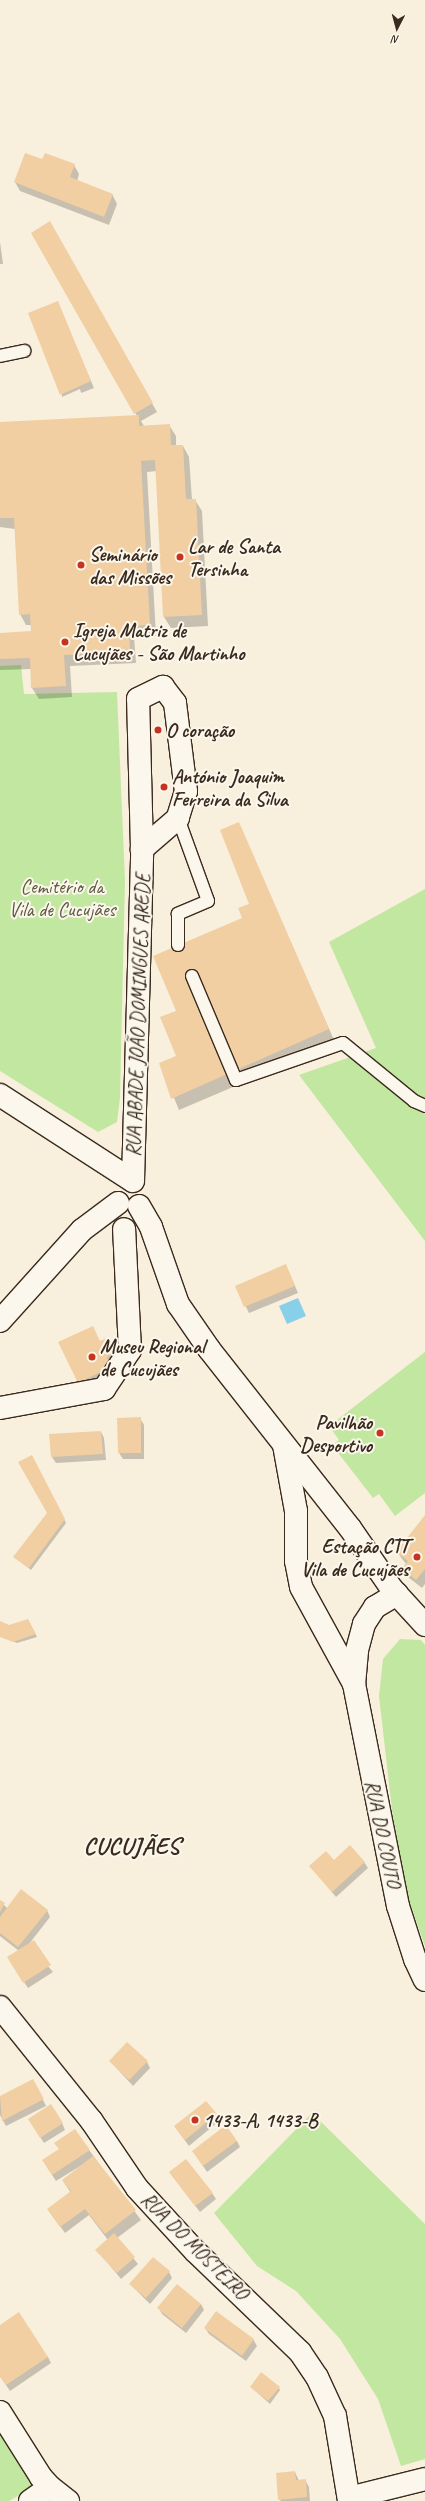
<!DOCTYPE html>
<meta charset="utf-8">
<style>
body{margin:0}
#map{position:relative;width:425px;height:2501px;overflow:hidden;background:#f9efdd;font-family:Caveat,sans-serif}
div>[style]{position:absolute}
.green>*{inset:0;background:#c2e7a1}
.water>*{inset:0;background:#88cfe9}
.shadow>*{inset:0;background:#0003}
.building>*{inset:0;background:#f1cfa2}
.roads{filter:drop-shadow(1px 0 #3b2a1e) drop-shadow(-1px 0 #3b2a1e) drop-shadow(0 1px #3b2a1e) drop-shadow(0 -1px #3b2a1e)}
.lane>*{height:12px;margin:-6px;padding:0 6px;transform-origin:6px;border-radius:6px;background:#fbf7ec}
.street>*{height:22px;margin:-11px;padding:0 11px;transform-origin:11px;border-radius:11px;background:#fbf7ec}
.secondary>*{height:22px;margin:-11px;padding:0 11px;transform-origin:11px;border-radius:11px;background:#fbf7ec}
.dots>*{width:11px;height:11px;translate:-50% -50%;box-sizing:border-box;border:2px solid #fbf7ec;border-radius:50%}
span{translate:-50% -50%;white-space:nowrap;text-align:center;line-height:1.15;-webkit-text-stroke:4px #fbf7ec;paint-order:stroke}
.poi-label{font-size:20px;color:#3b2a1e;font-weight:700}
.left{translate:0 -50%;text-align:left}
.right{translate:-100% -50%;text-align:right}
.park-label{font-size:20px;color:#5d593f}
.street-label{font-size:20px;color:#3b2a1e}
.district-label{font-size:24px;color:#3b2a1e;font-weight:700;letter-spacing:1px}
.north{position:absolute;left:377px;top:8px;width:40px;height:40px;-webkit-text-stroke:3px #fbf7ec;paint-order:stroke;rotate:186deg;font-size:11px;font-weight:700;line-height:16px;text-align:center;color:#3b2a1e}
.north::after{content:'';display:block;margin:auto;width:14px;height:18px;background:#3b2a1e;clip-path:polygon(50% 0,100% 100%,50% 72%,0 100%)}
</style>
<div id="map">
<div class="green">
<div style="clip-path:polygon(21px 665px,24px 694px,117px 692px,125px 880px,120px 1098px,117px 1122px,98px 1132px,0 1071px,0 666px)"></div>
<div style="clip-path:polygon(425px 889px,425px 1241px,299px 1075px,376px 1048px,329px 942px)"></div>
<div style="clip-path:polygon(425px 1352px,425px 1493px,395px 1516px,379px 1494px,373px 1498px,332px 1445px,339px 1440px,329px 1426px)"></div>
<div style="clip-path:polygon(400px 1639px,421px 1640px,425px 1645px,425px 1946px,407px 1895px,392px 1810px,379px 1696px,383px 1659px)"></div>
<div style="clip-path:polygon(312px 2113px,425px 2224px,425px 2459px,401px 2466px,378px 2399px,340px 2339px,296px 2291px,257px 2266px,214px 2213px)"></div>
<div style="clip-path:polygon(0 2433px,28px 2470px,36px 2486px,9px 2501px,0 2501px)"></div>
</div>
<div class="water">
<div style="clip-path:polygon(298px 1298px,306px 1316px,287px 1324px,279px 1306px)"></div>
</div>
<div class="shadow">
<div style="clip-path:polygon(43px 161px,74px 165px,79px 174px,77px 181px,112px 194px,117px 204px,109px 225px,20px 191px,15px 182px)"></div>
<div style="clip-path:polygon(49px 223px,157px 412px,141px 421px,144px 426px,169px 425px,176px 436px,176px 446px,183px 446px,189px 457px,192px 500px,195px 500px,202px 511px,208px 626px,171px 628px,164px 617px,157px 471px,147px 472px,156px 636px,134px 637px,136px 663px,70px 666px,72px 697px,39px 699px,32px 688px,31px 669px,0 670px,0 634px,32px 632px,31px 625px,26px 625px,20px 614px,15px 529px,0 527px,0 423px,137px 416px,32px 233px)"></div>
<div style="clip-path:polygon(0 242px,3px 264px,0 264px)"></div>
<div style="clip-path:polygon(57px 302px,94px 388px,81px 393px,80px 389px,62px 397px)"></div>
<div style="clip-path:polygon(238px 823px,334px 1040px,244px 1078px,202px 985px,192px 989px,233px 1087px,179px 1110px,160px 1064px,178px 1056px,161px 1017px,177px 1011px,154px 957px,244px 919px,239px 909px,250px 904px,221px 830px)"></div>
<div style="clip-path:polygon(289px 1272px,298px 1293px,249px 1313px,236px 1286px)"></div>
<div style="clip-path:polygon(108px 1338px,122px 1364px,117px 1378px,79px 1382px,100px 1342px)"></div>
<div style="clip-path:polygon(140px 1418px,144px 1425px,144px 1459px,123px 1459px,119px 1453px)"></div>
<div style="clip-path:polygon(101px 1432px,104px 1438px,106px 1460px,56px 1463px,52px 1457px)"></div>
<div style="clip-path:polygon(31px 1456px,66px 1523px,31px 1570px,14px 1557px,49px 1514px)"></div>
<div style="clip-path:polygon(425px 1517px,425px 1584px,422px 1588px,408px 1577px,403px 1568px,406px 1564px,397px 1552px)"></div>
<div style="clip-path:polygon(28px 1620px,37px 1637px,17px 1643px,0 1636px,0 1622px,9px 1626px)"></div>
<div style="clip-path:polygon(364px 1862px,368px 1868px,336px 1897px,310px 1866px)"></div>
<div style="clip-path:polygon(0 1901px,8px 1909px,47px 1910px,50px 1917px,29px 1944px,53px 1972px,28px 1988px,12px 1964px,19px 1951px,0 1936px)"></div>
<div style="clip-path:polygon(110px 2061px,147px 2062px,150px 2068px,133px 2086px)"></div>
<div style="clip-path:polygon(33px 2080px,46px 2106px,6px 2126px,0 2115px,0 2097px)"></div>
<div style="clip-path:polygon(206px 2102px,219px 2121px,189px 2146px,175px 2127px)"></div>
<div style="clip-path:polygon(62px 2123px,65px 2130px,44px 2143px,33px 2126px)"></div>
<div style="clip-path:polygon(237px 2141px,240px 2147px,207px 2172px,197px 2157px)"></div>
<div style="clip-path:polygon(89px 2150px,141px 2220px,117px 2238px,138px 2264px,121px 2279px,97px 2250px,108px 2240px,89px 2215px,65px 2233px,52px 2215px,71px 2193px,63px 2181px,85px 2163px,56px 2181px,47px 2167px)"></div>
<div style="clip-path:polygon(170px 2173px,212px 2193px,216px 2199px,200px 2212px)"></div>
<div style="clip-path:polygon(169px 2272px,172px 2278px,150px 2304px,130px 2284px)"></div>
<div style="clip-path:polygon(201px 2304px,204px 2310px,186px 2333px,162px 2314px,159px 2308px)"></div>
<div style="clip-path:polygon(0 2326px,48px 2357px,51px 2363px,10px 2391px,0 2376px)"></div>
<div style="clip-path:polygon(205px 2328px,253px 2339px,257px 2346px,246px 2361px,209px 2334px)"></div>
<div style="clip-path:polygon(251px 2387px,279px 2388px,280px 2390px,270px 2404px)"></div>
<div style="clip-path:polygon(295px 2472px,299px 2481px,305px 2480px,309px 2487px,310px 2501px,280px 2501px)"></div>
</div>
<div class="building">
<div style="clip-path:polygon(25px 153px,42px 159px,45px 153px,75px 164px,70px 177px,113px 194px,104px 217px,14px 182px)"></div>
<div style="clip-path:polygon(50px 221px,153px 403px,134px 414px,31px 233px)"></div>
<div style="clip-path:polygon(58px 301px,91px 381px,60px 395px,28px 313px)"></div>
<div style="clip-path:polygon(139px 415px,139px 426px,170px 424px,171px 445px,183px 445px,186px 499px,196px 499px,202px 615px,163px 617px,155px 460px,141px 461px,150px 625px,129px 626px,130px 652px,64px 655px,66px 686px,31px 688px,30px 658px,0 659px,0 633px,31px 631px,30px 614px,19px 615px,14px 518px,0 518px,0 422px)"></div>
<div style="clip-path:polygon(239px 822px,329px 1029px,171px 1099px,159px 1063px,176px 1056px,160px 1017px,176px 1011px,153px 956px,242px 918px,238px 908px,249px 904px,220px 830px)"></div>
<div style="clip-path:polygon(286px 1264px,295px 1286px,244px 1307px,235px 1286px)"></div>
<div style="clip-path:polygon(93px 1326px,100px 1341px,109px 1337px,116px 1353px,107px 1357px,111px 1367px,78px 1383px,58px 1342px)"></div>
<div style="clip-path:polygon(141px 1417px,141px 1453px,118px 1453px,117px 1418px)"></div>
<div style="clip-path:polygon(101px 1431px,103px 1454px,51px 1457px,49px 1434px)"></div>
<div style="clip-path:polygon(32px 1455px,65px 1519px,29px 1568px,13px 1557px,47px 1513px,18px 1462px)"></div>
<div style="clip-path:polygon(425px 1515px,425px 1569px,416px 1580px,402px 1568px,408px 1561px,396px 1552px)"></div>
<div style="clip-path:polygon(28px 1619px,36px 1634px,13px 1642px,0 1637px,0 1621px,9px 1625px)"></div>
<div style="clip-path:polygon(350px 1845px,365px 1862px,332px 1892px,309px 1866px,326px 1851px,334px 1860px)"></div>
<div style="clip-path:polygon(21px 1889px,48px 1910px,18px 1947px,0 1933px,0 1917px)"></div>
<div style="clip-path:polygon(0 1900px,5px 1903px,0 1912px)"></div>
<div style="clip-path:polygon(34px 1940px,51px 1965px,23px 1983px,7px 1957px)"></div>
<div style="clip-path:polygon(127px 2042px,148px 2061px,129px 2080px,109px 2061px)"></div>
<div style="clip-path:polygon(33px 2079px,44px 2099px,2px 2121px,0 2096px)"></div>
<div style="clip-path:polygon(206px 2101px,217px 2114px,185px 2140px,174px 2126px)"></div>
<div style="clip-path:polygon(51px 2104px,63px 2123px,40px 2138px,28px 2119px)"></div>
<div style="clip-path:polygon(226px 2125px,237px 2141px,203px 2166px,192px 2151px)"></div>
<div style="clip-path:polygon(75px 2129px,90px 2150px,52px 2175px,42px 2160px,59px 2149px,54px 2143px)"></div>
<div style="clip-path:polygon(93px 2156px,136px 2210px,105px 2234px,85px 2209px,60px 2227px,47px 2209px,71px 2191px,62px 2180px)"></div>
<div style="clip-path:polygon(186px 2159px,213px 2193px,195px 2206px,169px 2172px)"></div>
<div style="clip-path:polygon(114px 2233px,135px 2257px,117px 2273px,95px 2250px)"></div>
<div style="clip-path:polygon(153px 2257px,170px 2271px,146px 2298px,129px 2284px)"></div>
<div style="clip-path:polygon(177px 2284px,201px 2304px,182px 2328px,157px 2308px)"></div>
<div style="clip-path:polygon(216px 2311px,254px 2339px,242px 2356px,204px 2328px)"></div>
<div style="clip-path:polygon(19px 2312px,48px 2357px,6px 2385px,0 2377px,0 2325px)"></div>
<div style="clip-path:polygon(261px 2372px,280px 2387px,268px 2401px,250px 2387px)"></div>
<div style="clip-path:polygon(295px 2471px,296px 2480px,306px 2479px,307px 2497px,278px 2500px,276px 2473px)"></div>
</div>
<div class="roads">
<div class="lane">
<div style="left:0;top:356px;width:25px;rotate:-12deg"></div>
<div style="left:178px;top:818px;width:88px;rotate:70.1deg"></div>
<div style="left:208px;top:901px;width:33px;rotate:157deg"></div>
<div style="left:178px;top:914px;width:31px;rotate:90deg"></div>
<div style="left:192px;top:976px;width:113px;rotate:67.1deg"></div>
<div style="left:236px;top:1080px;width:113px;rotate:-19.1deg"></div>
<div style="left:343px;top:1043px;width:92px;rotate:39.2deg"></div>
<div style="left:414px;top:1101px;width:12px;rotate:24deg"></div>
</div>
<div class="street">
<div style="left:0;top:1095px;width:158px;rotate:32.9deg"></div>
<div style="left:133px;top:1181px;width:332px;rotate:-88.4deg"></div>
<div style="left:142px;top:849px;width:150px;rotate:-91.5deg"></div>
<div style="left:138px;top:699px;width:28px;rotate:-26deg"></div>
<div style="left:163px;top:687px;width:20px;rotate:53deg"></div>
<div style="left:175px;top:703px;width:89px;rotate:82.9deg"></div>
<div style="left:186px;top:791px;width:28px;rotate:107deg"></div>
<div style="left:178px;top:818px;width:48px;rotate:139.3deg"></div>
<div style="left:139px;top:1206px;width:24px;rotate:60deg"></div>
<div style="left:151px;top:1227px;width:82px;rotate:70.7deg"></div>
<div style="left:178px;top:1304px;width:55px;rotate:55.4deg"></div>
<div style="left:209px;top:1349px;width:228px;rotate:51.8deg"></div>
<div style="left:350px;top:1528px;width:74px;rotate:55.5deg"></div>
<div style="left:392px;top:1589px;width:49px;rotate:47.5deg"></div>
<div style="left:0;top:1321px;width:122px;rotate:-48deg"></div>
<div style="left:82px;top:1230px;width:45px;rotate:-36.9deg"></div>
<div style="left:0;top:1408px;width:106px;rotate:-10.4deg"></div>
<div style="left:104px;top:1389px;width:47px;rotate:-56.3deg"></div>
<div style="left:130px;top:1350px;width:121px;rotate:-92.8deg"></div>
<div style="left:284px;top:1445px;width:67px;rotate:79.7deg"></div>
<div style="left:296px;top:1511px;width:50px;rotate:90deg"></div>
<div style="left:296px;top:1561px;width:26px;rotate:79deg"></div>
<div style="left:301px;top:1587px;width:111px;rotate:61.3deg"></div>
<div style="left:397px;top:1594px;width:26px;rotate:149deg"></div>
<div style="left:375px;top:1607px;width:20px;rotate:123deg"></div>
<div style="left:364px;top:1624px;width:28px;rotate:105deg"></div>
<div style="left:357px;top:1651px;width:33px;rotate:95deg"></div>
<div style="left:354px;top:1684px;width:226px;rotate:78.8deg"></div>
<div style="left:398px;top:1906px;width:56px;rotate:72.2deg"></div>
<div style="left:415px;top:1959px;width:23px;rotate:65deg"></div>
<div style="left:0;top:2412px;width:77px;rotate:57.8deg"></div>
<div style="left:41px;top:2477px;width:13px;rotate:48deg"></div>
<div style="left:50px;top:2487px;width:23px;rotate:38deg"></div>
<div style="left:349px;top:2498px;width:78px;rotate:-14deg"></div>
<div style="left:30px;top:2501px;width:24px;rotate:-35deg"></div>
</div>
<div class="secondary">
<div style="left:0;top:2007px;width:145px;rotate:51.2deg"></div>
<div style="left:91px;top:2120px;width:82px;rotate:55.9deg"></div>
<div style="left:137px;top:2188px;width:86px;rotate:47.4deg"></div>
<div style="left:195px;top:2251px;width:146px;rotate:43.9deg"></div>
<div style="left:300px;top:2352px;width:30px;rotate:56deg"></div>
<div style="left:317px;top:2377px;width:43px;rotate:65.2deg"></div>
<div style="left:335px;top:2416px;width:86px;rotate:80.6deg"></div>
</div>
</div>
<div class="dots">
<div style="left:180px;top:557px;background:#c8321e"></div>
<div style="left:81px;top:565px;background:#c8321e"></div>
<div style="left:65px;top:642px;background:#c8321e"></div>
<div style="left:158px;top:730px;background:#c8321e"></div>
<div style="left:164px;top:787px;background:#c8321e"></div>
<div style="left:92px;top:1357px;background:#c8321e"></div>
<div style="left:380px;top:1433px;background:#c8321e"></div>
<div style="left:417px;top:1557px;background:#c8321e"></div>
<div style="left:195px;top:2120px;background:#c8321e"></div>
</div>
<div class="poi-label">
<span class="left" style="left:188px;top:558px">Lar de Santa<br>Tersinha</span>
<span class="left" style="left:89px;top:566px">Seminário<br>das Missões</span>
<span class="left" style="left:73px;top:642px">Igreja Matriz de<br>Cucujães - São Martinho</span>
<span class="left" style="left:166px;top:730px">O coração</span>
<span class="left" style="left:172px;top:788px">António Joaquim<br>Ferreira da Silva</span>
<span class="left" style="left:100px;top:1358px">Museu Regional<br>de Cucujães</span>
<span class="right" style="left:372px;top:1434px">Pavilhão<br>Desportivo</span>
<span class="right" style="left:409px;top:1558px">Estação CTT<br>Vila de Cucujães</span>
<span class="left" style="left:203px;top:2120px">1433-A, 1433-B</span>
</div>
<div class="park-label">
<span style="left:62px;top:898px">Cemitério da<br>Vila de Cucujães</span>
</div>
<div class="street-label">
<span style="left:138px;top:1015px;rotate:-88deg">RUA ABADE JOÃO DOMINGUES AREDE</span>
<span style="left:383px;top:1834px;rotate:78deg">RUA DO COUTO</span>
<span style="left:195px;top:2246px;rotate:45deg">RUA DO MOSTEIRO</span>
</div>
<div class="district-label">
<span style="left:132px;top:1847px">CUCUJÃES</span>
</div>
<div class="north">N</div>
</div>
